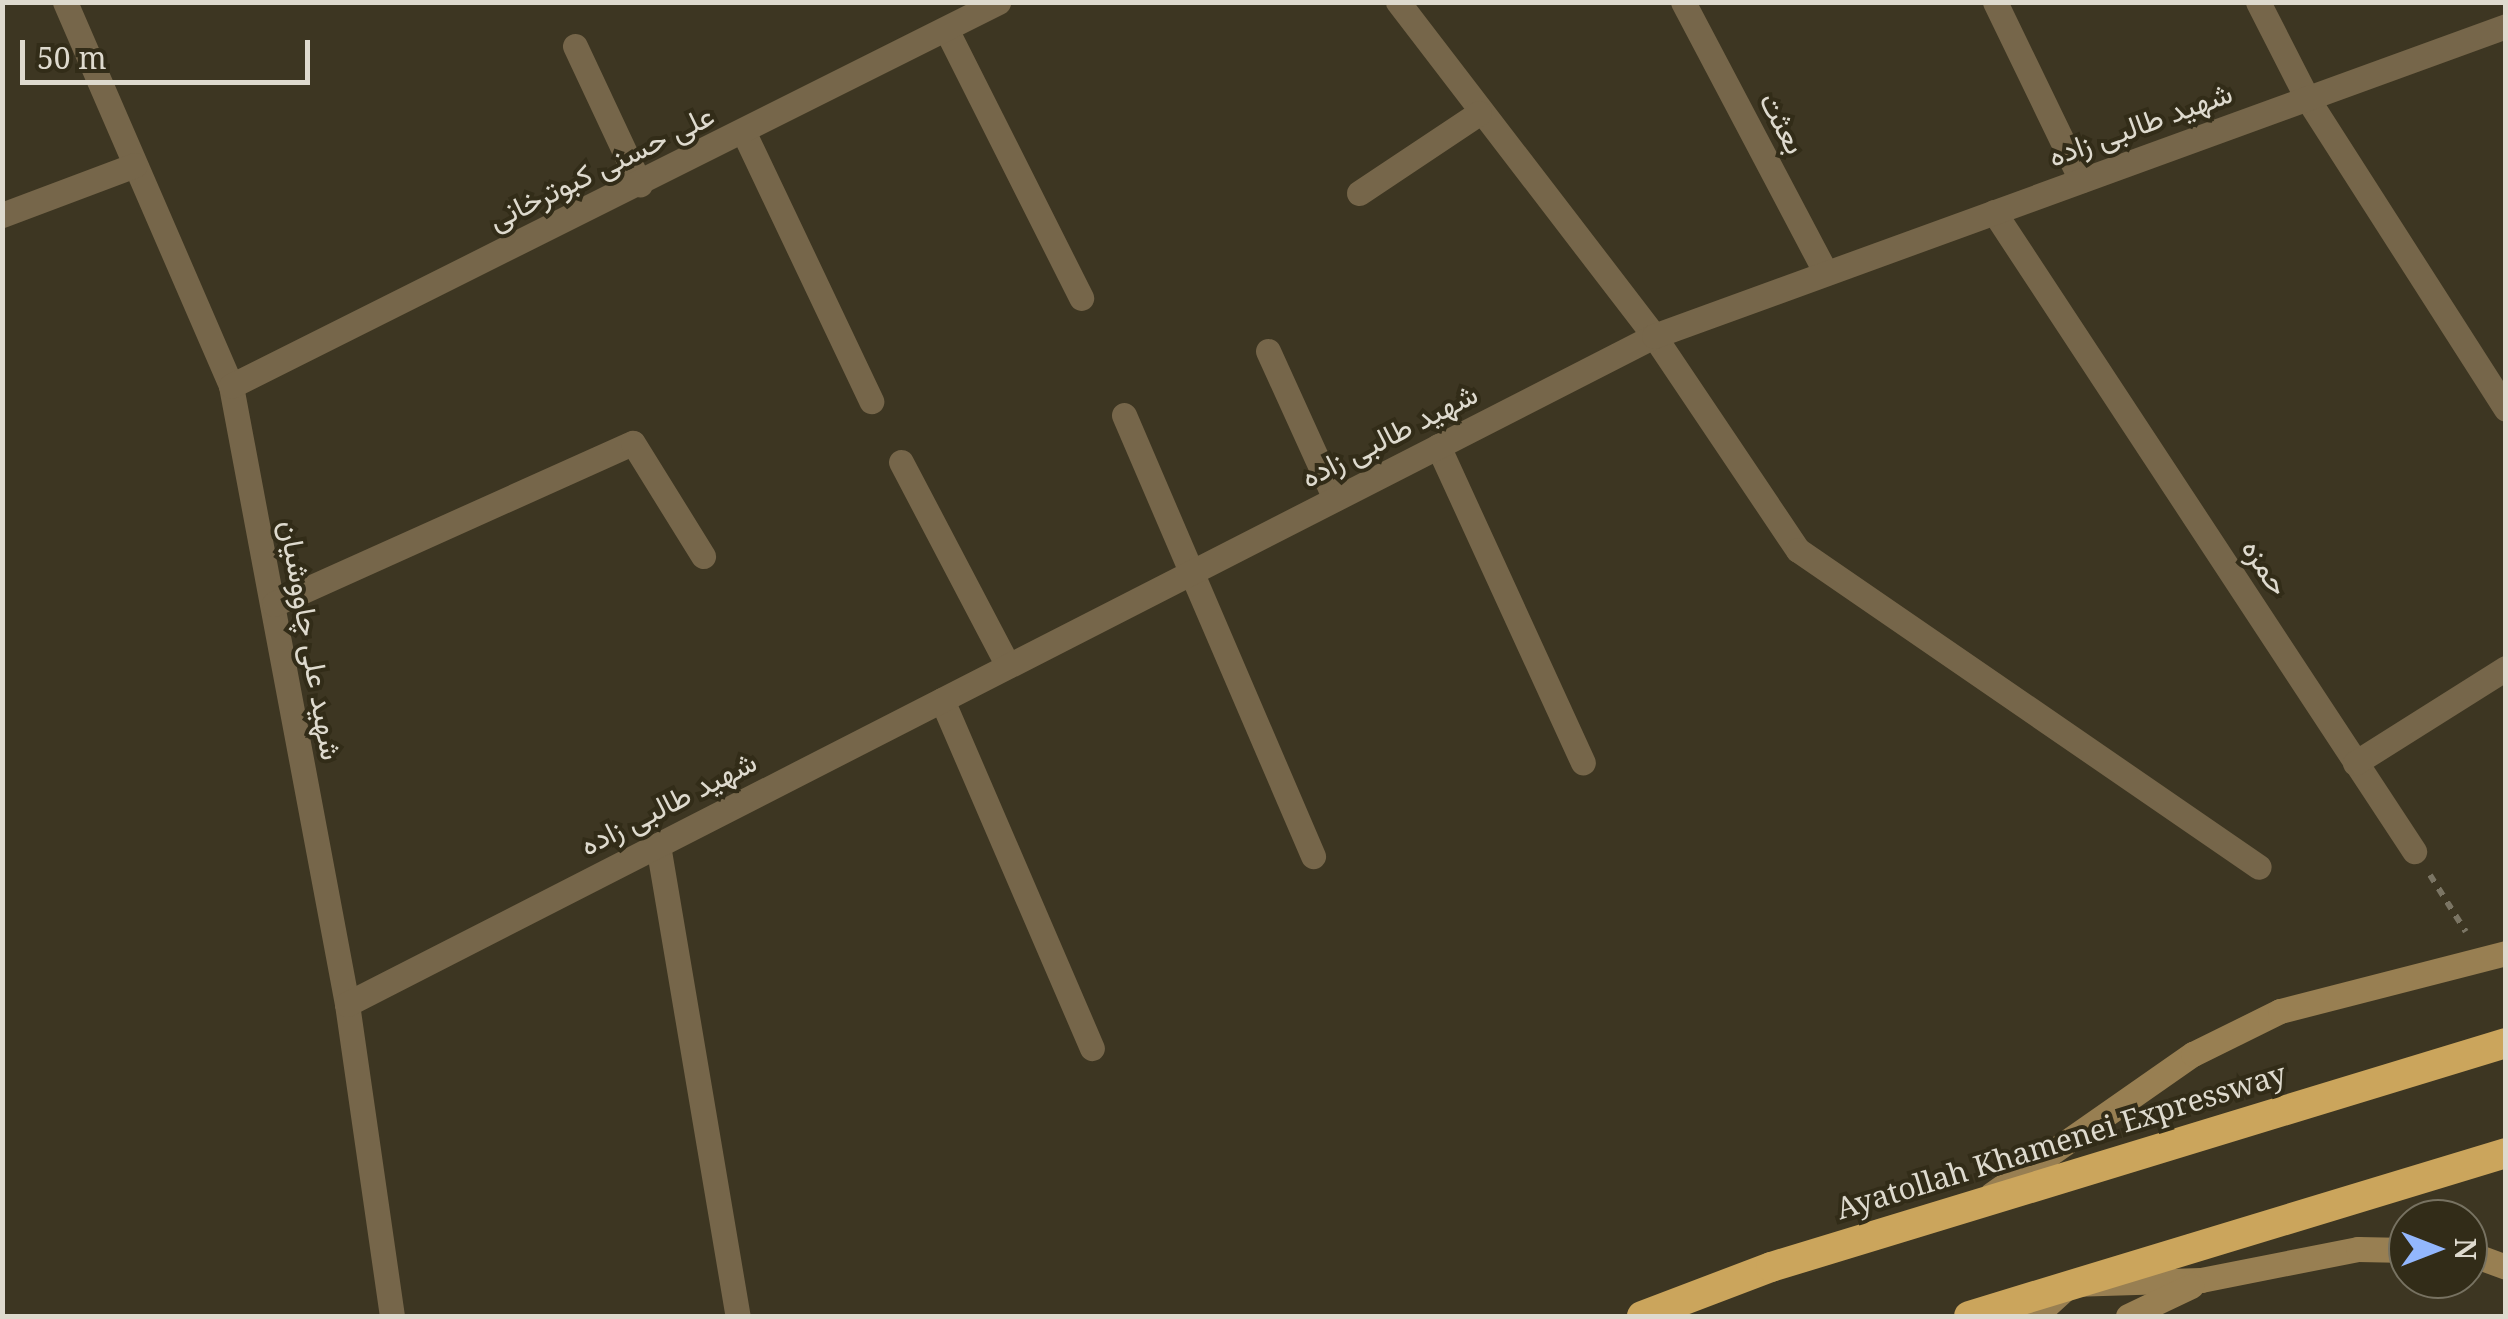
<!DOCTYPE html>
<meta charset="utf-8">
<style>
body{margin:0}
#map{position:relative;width:2508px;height:1319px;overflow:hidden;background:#3d3622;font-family:"Noto Serif",Vazirmatn,serif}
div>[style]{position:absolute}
.path>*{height:6px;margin-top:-3px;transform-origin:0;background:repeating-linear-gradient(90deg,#7b7564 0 8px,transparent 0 16px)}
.street>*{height:25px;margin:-12.5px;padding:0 12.5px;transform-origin:12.5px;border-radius:12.5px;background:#76664a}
.secondary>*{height:25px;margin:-12.5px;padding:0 12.5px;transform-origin:12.5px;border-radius:12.5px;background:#987f52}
.highway>*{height:30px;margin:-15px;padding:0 15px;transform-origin:15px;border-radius:15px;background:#cba55c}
span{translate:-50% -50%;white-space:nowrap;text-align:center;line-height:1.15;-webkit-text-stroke:8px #322c18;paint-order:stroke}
.street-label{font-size:30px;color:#dedace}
.frame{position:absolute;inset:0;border:5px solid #dedace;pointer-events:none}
.north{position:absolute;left:2388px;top:1199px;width:100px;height:100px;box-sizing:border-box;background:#322c18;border:2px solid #777261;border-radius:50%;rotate:90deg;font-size:28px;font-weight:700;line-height:40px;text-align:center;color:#dedace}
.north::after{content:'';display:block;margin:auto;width:35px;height:45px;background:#93b7fd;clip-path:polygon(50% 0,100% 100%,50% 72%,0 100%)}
.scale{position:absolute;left:20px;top:40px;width:290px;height:45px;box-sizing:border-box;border:5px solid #dedace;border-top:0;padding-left:12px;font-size:30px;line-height:35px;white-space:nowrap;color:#dedace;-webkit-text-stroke:8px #322c18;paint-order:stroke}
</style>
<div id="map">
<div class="path">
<div style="left:2430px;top:875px;width:67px;rotate:57.7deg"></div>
</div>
<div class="street">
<div style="left:65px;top:2px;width:418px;rotate:66.6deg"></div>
<div style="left:231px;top:386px;width:629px;rotate:79.37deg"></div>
<div style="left:347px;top:1004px;width:315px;rotate:81.8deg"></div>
<div style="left:1398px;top:2px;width:421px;rotate:52.5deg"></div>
<div style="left:1654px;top:336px;width:258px;rotate:56.1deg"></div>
<div style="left:1798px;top:550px;width:559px;rotate:34.51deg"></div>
<div style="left:1683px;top:2px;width:306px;rotate:62.2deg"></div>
<div style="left:1995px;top:2px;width:198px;rotate:64.2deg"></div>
<div style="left:2258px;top:2px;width:108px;rotate:63deg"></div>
<div style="left:2307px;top:98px;width:369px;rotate:57.4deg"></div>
<div style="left:946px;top:29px;width:301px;rotate:63.3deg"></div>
<div style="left:575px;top:46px;width:153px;rotate:64.9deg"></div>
<div style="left:744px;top:133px;width:297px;rotate:64.6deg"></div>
<div style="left:1359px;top:193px;width:144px;rotate:-33.7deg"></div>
<div style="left:1994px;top:212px;width:765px;rotate:56.68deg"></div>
<div style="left:2px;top:215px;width:142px;rotate:-20.6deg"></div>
<div style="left:1268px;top:351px;width:162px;rotate:65.6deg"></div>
<div style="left:231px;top:386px;width:858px;rotate:-26.59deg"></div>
<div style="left:1124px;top:415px;width:480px;rotate:66.8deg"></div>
<div style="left:1438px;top:446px;width:348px;rotate:65.4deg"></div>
<div style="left:901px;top:462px;width:230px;rotate:62.3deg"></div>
<div style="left:274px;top:604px;width:393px;rotate:-24.2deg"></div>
<div style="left:633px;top:443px;width:133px;rotate:58.2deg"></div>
<div style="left:942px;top:700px;width:379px;rotate:66.7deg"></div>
<div style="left:2355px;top:763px;width:178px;rotate:-32.2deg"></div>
<div style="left:658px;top:845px;width:478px;rotate:80.4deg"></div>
<div style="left:347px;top:1004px;width:1468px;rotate:-27.07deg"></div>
<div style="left:1654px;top:336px;width:907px;rotate:-19.99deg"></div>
</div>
<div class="secondary">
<div style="left:1992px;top:1194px;width:245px;rotate:-34.9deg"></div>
<div style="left:2193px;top:1054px;width:97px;rotate:-26.3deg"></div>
<div style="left:2280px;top:1011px;width:233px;rotate:-14.4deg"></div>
<div style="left:2468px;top:1253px;width:40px;rotate:20.2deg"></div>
<div style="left:2035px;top:1316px;width:47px;rotate:-42.4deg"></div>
<div style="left:2070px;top:1284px;width:131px;rotate:-1.7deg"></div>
<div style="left:2201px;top:1280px;width:160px;rotate:-11.2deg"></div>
<div style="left:2358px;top:1249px;width:50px;rotate:1.1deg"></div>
<div style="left:2128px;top:1316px;width:70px;rotate:-25.5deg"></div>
</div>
<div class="highway">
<div style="left:1642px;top:1316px;width:138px;rotate:-20.8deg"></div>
<div style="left:1771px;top:1267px;width:768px;rotate:-16.95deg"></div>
<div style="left:1969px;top:1316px;width:561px;rotate:-16.89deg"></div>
</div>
<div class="street-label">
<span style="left:1783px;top:123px;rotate:62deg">بعثت</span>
<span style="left:2140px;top:124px;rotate:-20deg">شهید طالبی زاده</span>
<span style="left:601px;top:167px;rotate:-26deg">علی حسنی کبوترخانی</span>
<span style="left:1389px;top:435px;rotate:-27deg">شهید طالبی زاده</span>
<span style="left:2266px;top:567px;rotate:57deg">حمزه</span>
<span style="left:311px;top:640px;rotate:80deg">شهید علی چاووشیان</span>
<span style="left:668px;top:803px;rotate:-27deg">شهید طالبی زاده</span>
<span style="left:2061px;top:1141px;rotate:-17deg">Ayatollah Khamenei Expressway</span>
</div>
<div class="frame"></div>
<div class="north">N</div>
<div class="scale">50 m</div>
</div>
